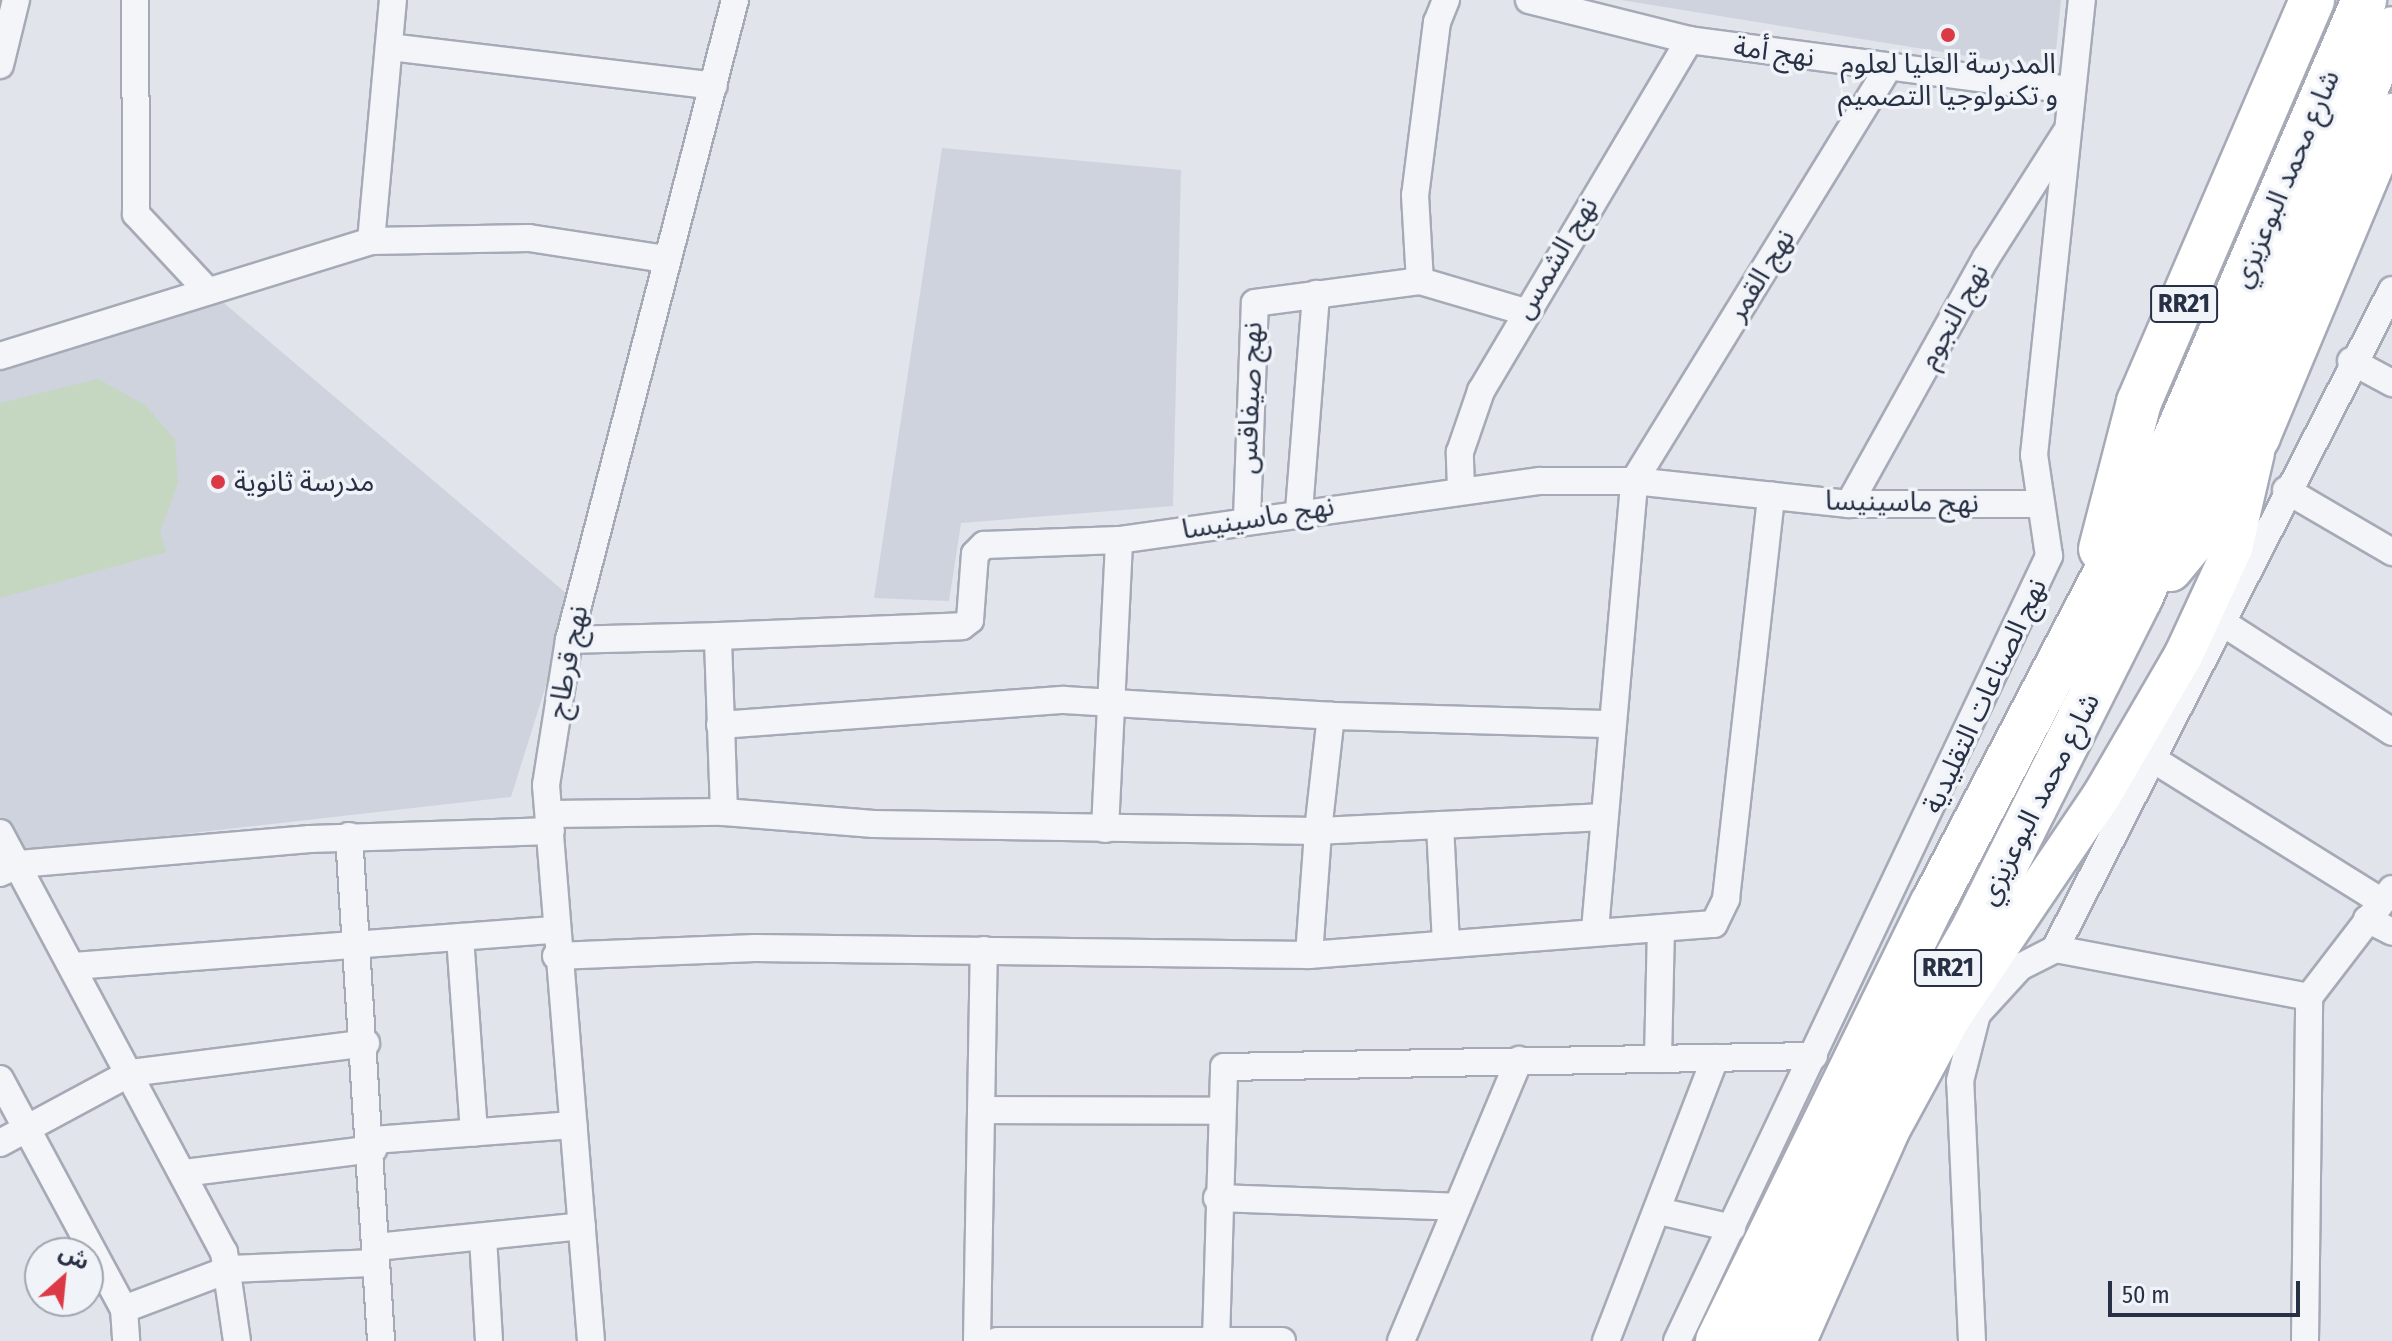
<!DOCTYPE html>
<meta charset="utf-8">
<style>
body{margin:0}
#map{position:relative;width:2392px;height:1341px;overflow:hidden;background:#e1e4eb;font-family:"Fira Sans Condensed","Noto Sans Arabic",sans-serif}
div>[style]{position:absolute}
.built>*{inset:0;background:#ced3dd}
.green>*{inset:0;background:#c5d6c1}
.roads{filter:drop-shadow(2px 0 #a5aab6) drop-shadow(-2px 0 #a5aab6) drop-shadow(0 2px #a5aab6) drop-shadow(0 -2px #a5aab6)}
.street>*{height:26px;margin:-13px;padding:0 13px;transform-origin:13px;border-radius:13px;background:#f4f5f9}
.secondary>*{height:38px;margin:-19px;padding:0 19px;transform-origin:19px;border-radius:19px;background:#fff}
.highway>*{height:44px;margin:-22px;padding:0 22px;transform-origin:22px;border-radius:22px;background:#fff}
.dots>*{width:22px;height:22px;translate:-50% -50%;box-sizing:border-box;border:4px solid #f0f3f8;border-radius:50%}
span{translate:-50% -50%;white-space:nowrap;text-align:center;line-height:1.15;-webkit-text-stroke:7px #f0f3f8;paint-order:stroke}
.shield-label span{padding:2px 6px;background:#f0f3f8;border:2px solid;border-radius:6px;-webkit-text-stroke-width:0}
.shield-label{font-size:26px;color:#273044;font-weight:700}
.street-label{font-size:28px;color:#273044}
.poi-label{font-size:28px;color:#273044}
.left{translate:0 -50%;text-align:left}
.north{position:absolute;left:24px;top:1237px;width:80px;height:80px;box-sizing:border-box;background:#f0f3f8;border:2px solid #a0a5b0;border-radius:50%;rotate:27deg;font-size:22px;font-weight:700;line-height:32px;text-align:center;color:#273044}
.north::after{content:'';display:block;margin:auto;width:28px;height:36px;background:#dc3947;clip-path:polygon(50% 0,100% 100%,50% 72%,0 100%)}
.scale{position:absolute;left:2108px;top:1281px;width:192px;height:36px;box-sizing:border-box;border:4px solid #273044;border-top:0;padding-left:10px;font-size:24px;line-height:28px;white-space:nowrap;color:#273044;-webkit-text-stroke:6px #f0f3f8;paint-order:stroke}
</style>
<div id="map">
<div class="built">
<div style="clip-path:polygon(1621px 0,2061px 0,2054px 70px)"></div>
<div style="clip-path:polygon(942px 148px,1181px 170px,1173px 506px,961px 523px,949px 601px,874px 598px)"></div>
<div style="clip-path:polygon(198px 281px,573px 599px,511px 797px,6px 854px,0 840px,0 365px)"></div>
</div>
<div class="green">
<div style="clip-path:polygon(98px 379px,145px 405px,175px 440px,178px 482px,160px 532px,166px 552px,0 598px,0 403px)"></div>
</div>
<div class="roads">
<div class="street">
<div style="left:135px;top:0;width:214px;rotate:89.7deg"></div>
<div style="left:136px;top:214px;width:103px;rotate:47deg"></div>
<div style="left:1446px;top:0;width:24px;rotate:112deg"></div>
<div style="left:1437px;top:22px;width:174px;rotate:97.2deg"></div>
<div style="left:1415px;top:195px;width:86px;rotate:86.7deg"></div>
<div style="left:1420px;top:281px;width:106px;rotate:16.4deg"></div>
<div style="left:1529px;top:0;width:165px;rotate:14deg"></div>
<div style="left:1689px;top:40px;width:385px;rotate:7.5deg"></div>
<div style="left:389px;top:47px;width:327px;rotate:6.8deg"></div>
<div style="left:0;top:65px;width:67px;rotate:-76.2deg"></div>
<div style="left:371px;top:241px;width:242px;rotate:-84.8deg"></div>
<div style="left:0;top:356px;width:388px;rotate:-17.2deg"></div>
<div style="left:371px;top:241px;width:158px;rotate:-1.1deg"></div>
<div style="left:529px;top:238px;width:137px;rotate:8.8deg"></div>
<div style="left:2351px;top:361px;width:47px;rotate:28.2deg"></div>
<div style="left:1461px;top:489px;width:37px;rotate:-92deg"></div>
<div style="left:1460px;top:452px;width:65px;rotate:-71deg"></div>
<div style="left:1481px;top:391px;width:408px;rotate:-59.3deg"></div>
<div style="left:2286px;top:490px;width:123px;rotate:30.3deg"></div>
<div style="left:1849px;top:504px;width:282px;rotate:-60.9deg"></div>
<div style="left:1986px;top:258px;width:147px;rotate:-57.5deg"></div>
<div style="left:1299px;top:511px;width:218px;rotate:-85.5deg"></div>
<div style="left:1247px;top:518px;width:215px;rotate:-87.9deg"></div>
<div style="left:1255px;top:303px;width:166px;rotate:-7.6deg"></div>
<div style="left:2220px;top:621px;width:205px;rotate:32.8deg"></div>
<div style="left:569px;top:640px;width:149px;rotate:-1.5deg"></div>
<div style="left:720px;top:725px;width:345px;rotate:-4.2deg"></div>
<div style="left:1064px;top:700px;width:267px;rotate:3.4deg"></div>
<div style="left:2151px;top:758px;width:271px;rotate:31.9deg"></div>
<div style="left:724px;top:812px;width:176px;rotate:-92deg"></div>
<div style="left:718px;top:636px;width:244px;rotate:-2.3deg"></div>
<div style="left:962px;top:626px;width:10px;rotate:-37deg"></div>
<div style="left:970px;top:620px;width:66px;rotate:-85.7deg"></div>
<div style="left:975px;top:554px;width:13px;rotate:-45deg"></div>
<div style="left:984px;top:545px;width:135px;rotate:-2.1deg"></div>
<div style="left:1119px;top:540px;width:425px;rotate:-8deg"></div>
<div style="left:1540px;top:481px;width:94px"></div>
<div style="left:1634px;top:481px;width:216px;rotate:6.1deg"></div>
<div style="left:1849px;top:504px;width:191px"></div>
<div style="left:550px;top:814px;width:174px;rotate:-0.7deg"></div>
<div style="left:724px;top:812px;width:150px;rotate:4.6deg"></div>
<div style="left:874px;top:824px;width:444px;rotate:0.9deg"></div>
<div style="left:1318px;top:831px;width:116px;rotate:-83.6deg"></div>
<div style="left:1331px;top:716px;width:277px;rotate:1.7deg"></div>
<div style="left:1440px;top:825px;width:117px;rotate:87.1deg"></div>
<div style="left:1105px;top:829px;width:289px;rotate:-87.2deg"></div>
<div style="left:0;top:833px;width:475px;rotate:61.9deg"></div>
<div style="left:224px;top:1252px;width:90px;rotate:81.7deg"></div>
<div style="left:349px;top:836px;width:506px;rotate:86.37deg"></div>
<div style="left:0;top:873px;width:21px;rotate:-25deg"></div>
<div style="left:19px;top:864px;width:292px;rotate:-4.9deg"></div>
<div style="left:310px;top:839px;width:241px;rotate:-1.9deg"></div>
<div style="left:2367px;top:919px;width:28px;rotate:27deg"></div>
<div style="left:1595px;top:930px;width:451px;rotate:-85deg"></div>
<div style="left:1634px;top:481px;width:483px;rotate:-58.4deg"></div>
<div style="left:460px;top:937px;width:196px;rotate:85.9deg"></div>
<div style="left:2055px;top:949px;width:258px;rotate:10.7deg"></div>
<div style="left:2309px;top:997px;width:136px;rotate:-52.5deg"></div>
<div style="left:1309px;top:955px;width:124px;rotate:-85.8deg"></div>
<div style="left:1318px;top:831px;width:284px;rotate:-2.8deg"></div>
<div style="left:556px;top:956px;width:199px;rotate:-2.3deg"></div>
<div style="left:755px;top:948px;width:554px;rotate:0.72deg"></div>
<div style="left:1309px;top:955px;width:406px;rotate:-4.4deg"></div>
<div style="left:1714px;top:924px;width:28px;rotate:-64deg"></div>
<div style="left:1726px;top:899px;width:406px;rotate:-83.6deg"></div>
<div style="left:73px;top:966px;width:482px;rotate:-4.3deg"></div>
<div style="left:1658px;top:1059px;width:131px;rotate:-88.7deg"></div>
<div style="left:0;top:1079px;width:261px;rotate:61.7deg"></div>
<div style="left:124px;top:1309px;width:32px;rotate:86deg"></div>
<div style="left:981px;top:1110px;width:237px;rotate:0.2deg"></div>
<div style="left:373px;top:1140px;width:201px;rotate:-4.3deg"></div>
<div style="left:0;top:1143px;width:148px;rotate:-28.3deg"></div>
<div style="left:130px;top:1073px;width:238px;rotate:-7.2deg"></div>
<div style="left:184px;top:1173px;width:191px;rotate:-7.2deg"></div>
<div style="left:1217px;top:1198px;width:240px;rotate:2.1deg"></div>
<div style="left:1659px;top:1211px;width:75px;rotate:13.1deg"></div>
<div style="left:483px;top:1237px;width:104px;rotate:86.7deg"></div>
<div style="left:376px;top:1247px;width:207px;rotate:-5.8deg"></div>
<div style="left:124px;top:1309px;width:113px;rotate:-20.7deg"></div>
<div style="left:230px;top:1269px;width:146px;rotate:-2.4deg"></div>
<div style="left:591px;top:1341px;width:558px;rotate:-94.63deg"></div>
<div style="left:546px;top:785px;width:147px;rotate:-81deg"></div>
<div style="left:569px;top:640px;width:661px;rotate:-75.46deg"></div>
<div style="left:977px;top:1341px;width:391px;rotate:-89deg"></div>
<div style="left:997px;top:1341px;width:285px"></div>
<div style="left:1216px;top:1341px;width:274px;rotate:-88.3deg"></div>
<div style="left:1224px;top:1067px;width:590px;rotate:-1.07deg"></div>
<div style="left:1401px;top:1341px;width:305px;rotate:-67.2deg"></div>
<div style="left:1606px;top:1341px;width:303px;rotate:-68.9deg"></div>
<div style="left:1677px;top:1341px;width:869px;rotate:-64.64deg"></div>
<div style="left:2049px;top:556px;width:102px;rotate:-98.4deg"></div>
<div style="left:2034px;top:455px;width:458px;rotate:-84deg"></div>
<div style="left:1972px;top:1341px;width:260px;rotate:-92.6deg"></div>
<div style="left:1960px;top:1081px;width:69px;rotate:-75.8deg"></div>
<div style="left:1977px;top:1014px;width:64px;rotate:-47.5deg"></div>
<div style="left:2020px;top:967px;width:39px;rotate:-27deg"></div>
<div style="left:2055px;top:949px;width:740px;rotate:-62.92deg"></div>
<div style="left:2305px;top:1341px;width:344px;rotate:-89.3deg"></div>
</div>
<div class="secondary">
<div style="left:1797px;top:1341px;width:230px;rotate:-66.1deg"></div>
<div style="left:1890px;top:1131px;width:132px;rotate:-61.5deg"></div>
<div style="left:1953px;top:1015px;width:266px;rotate:-55.9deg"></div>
<div style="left:2102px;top:795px;width:161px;rotate:-59.8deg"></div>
<div style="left:2183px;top:656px;width:119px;rotate:-65.2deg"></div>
<div style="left:2233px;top:548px;width:98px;rotate:-77deg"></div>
</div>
<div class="highway">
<div style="left:2101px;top:549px;width:152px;rotate:-75.5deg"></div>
<div style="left:2139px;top:402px;width:438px;rotate:-66.7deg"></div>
<div style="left:2170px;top:569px;width:75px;rotate:-50.4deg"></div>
<div style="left:2218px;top:511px;width:85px;rotate:-61.9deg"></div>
<div style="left:2258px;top:436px;width:347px;rotate:-67.3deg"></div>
<div style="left:1718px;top:1341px;width:488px;rotate:-63.9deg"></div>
<div style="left:1933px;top:903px;width:516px;rotate:-62.39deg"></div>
<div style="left:2172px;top:446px;width:486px;rotate:-66.7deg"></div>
<div style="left:1764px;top:1341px;width:230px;rotate:-66.1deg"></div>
<div style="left:1857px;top:1131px;width:234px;rotate:-60deg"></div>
<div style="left:1974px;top:928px;width:369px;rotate:-63.3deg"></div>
<div style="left:2140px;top:598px;width:622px;rotate:-66.11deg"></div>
</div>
</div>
<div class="dots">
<div style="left:1948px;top:35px;background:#dc3947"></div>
<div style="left:218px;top:482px;background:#dc3947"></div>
</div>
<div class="shield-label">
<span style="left:2184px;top:304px">RR21</span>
<span style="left:1948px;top:968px">RR21</span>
</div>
<div class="street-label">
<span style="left:1774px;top:52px;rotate:8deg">نهج أمة</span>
<span style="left:2286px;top:179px;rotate:-67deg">شارع محمد البوعزيزي</span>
<span style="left:1556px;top:258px;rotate:-59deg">نهج الشمس</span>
<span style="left:1761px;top:275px;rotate:-58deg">نهج القمر</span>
<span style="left:1954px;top:316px;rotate:-61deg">نهج النجوم</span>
<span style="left:1250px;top:398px;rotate:-88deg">نهج صيفاقس</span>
<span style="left:1902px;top:502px;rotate:1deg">نهج ماسينيسا</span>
<span style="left:1258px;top:518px;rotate:-9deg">نهج ماسينيسا</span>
<span style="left:568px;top:662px;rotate:-79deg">نهج قرطاج</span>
<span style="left:1985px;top:696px;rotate:-65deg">نهج الصناعات التقليدية</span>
<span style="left:2039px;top:799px;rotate:-63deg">شارع محمد البوعزيزي</span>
</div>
<div class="poi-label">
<span style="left:1948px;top:80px">المدرسة العليا لعلوم<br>و تكنولوجيا التصميم</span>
<span class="left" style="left:234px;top:482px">مدرسة ثانوية</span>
</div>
<div class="north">ش</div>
<div class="scale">50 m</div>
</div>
